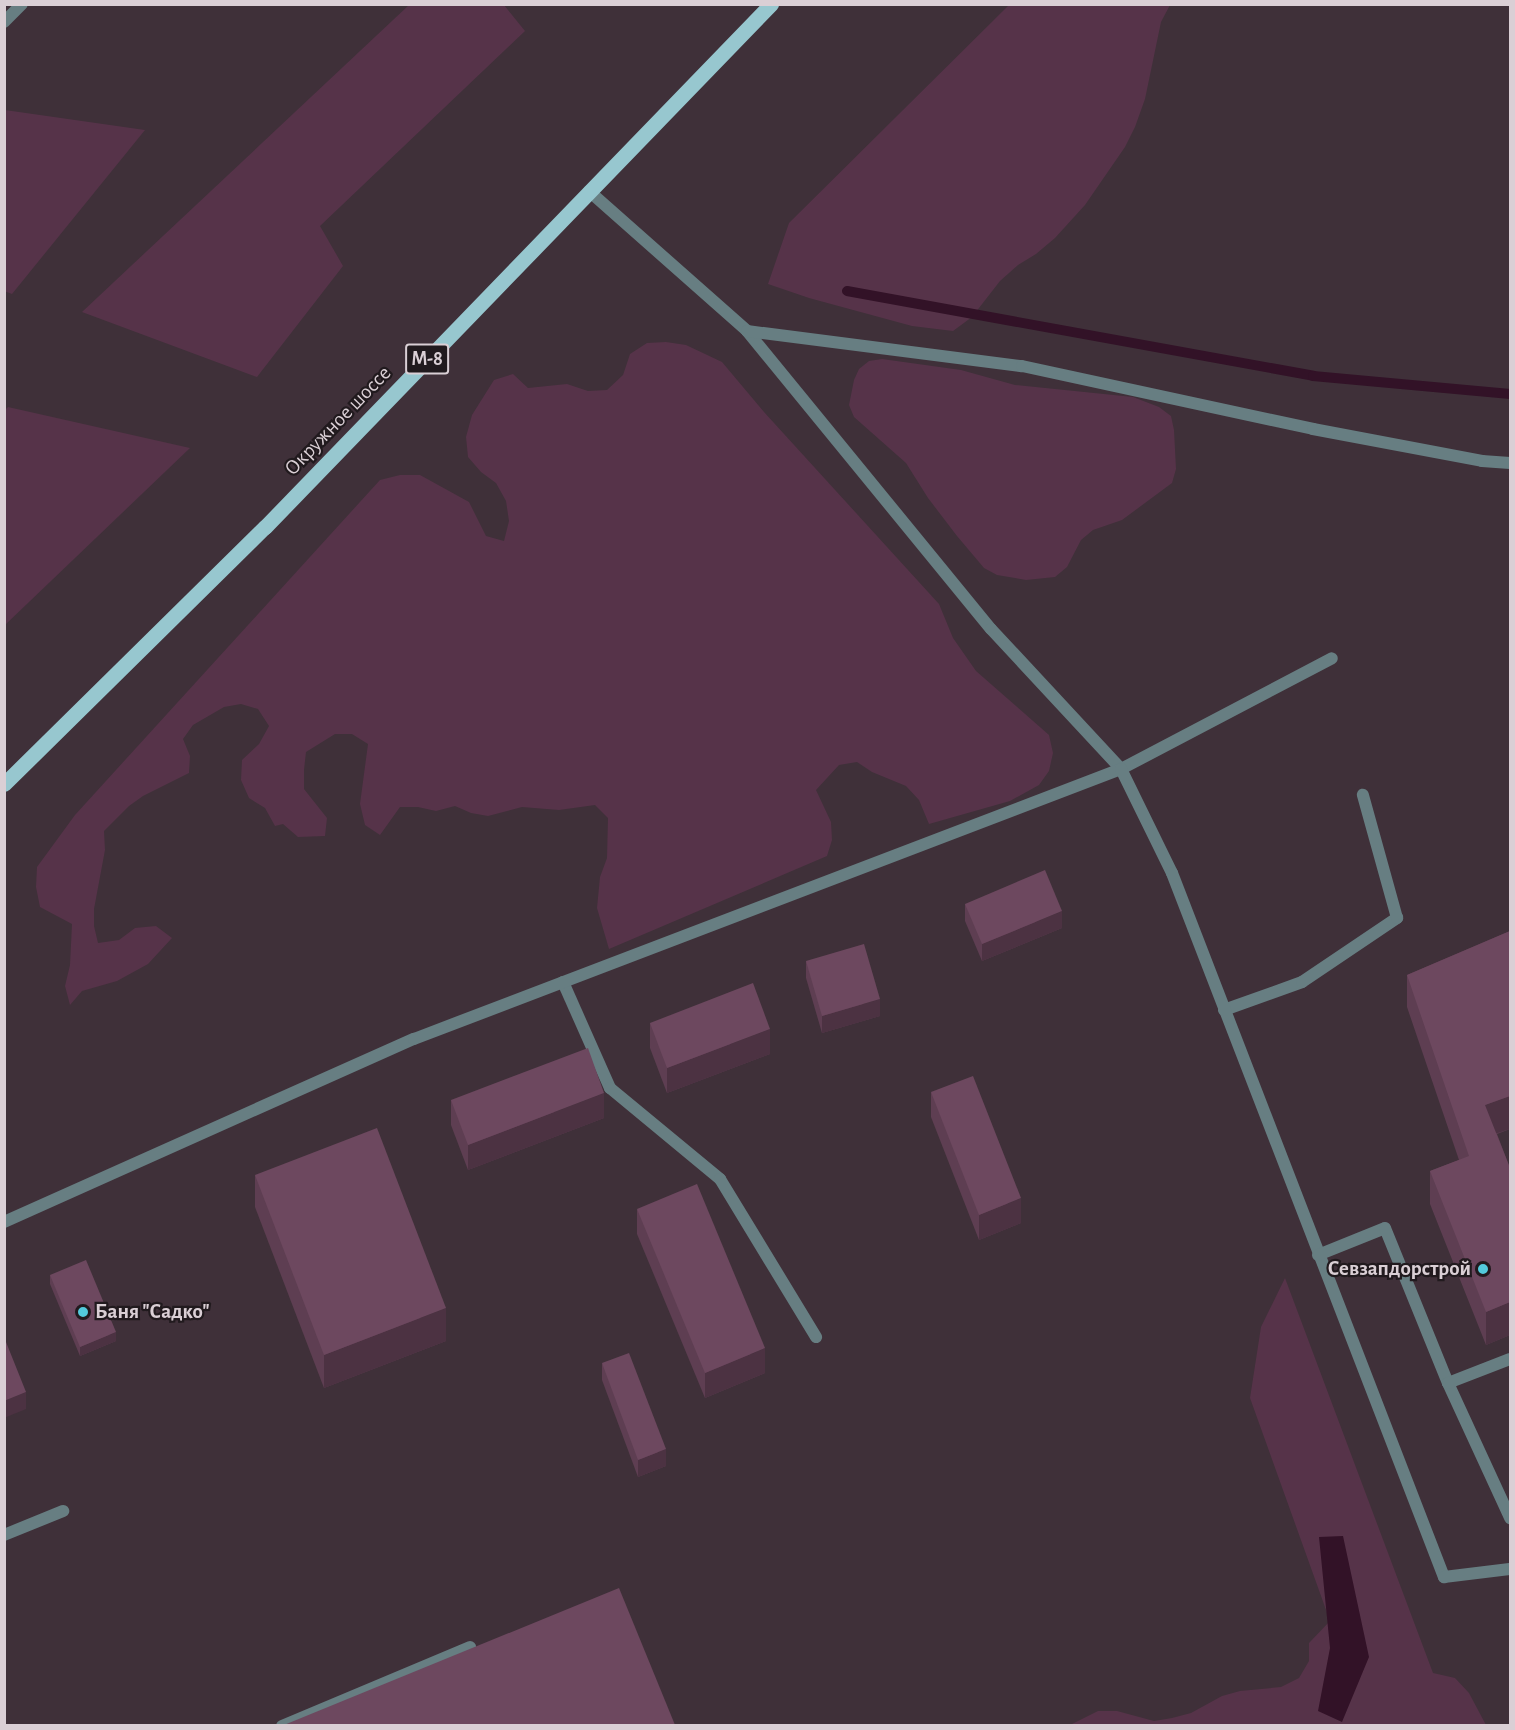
<!DOCTYPE html>
<meta charset="utf-8">
<style>
body{margin:0}
#map{position:relative;width:1515px;height:1730px;overflow:hidden;background:#3f3039;font-family:"Alegreya Sans",sans-serif}
div>[style]{position:absolute}
.green>*{inset:0;background:#563349}
.water>*{inset:0;background:#321227}
.stream>*{height:10px;margin:-5px;padding:0 5px;transform-origin:5px;border-radius:5px;background:#321227}
.service>*{height:12px;margin:-6px;padding:0 6px;transform-origin:6px;border-radius:6px;background:#677e82}
.primary>*{height:15px;margin:-7.5px;padding:0 7.5px;transform-origin:7.5px;border-radius:7.5px;background:#97c7cf}
.wall>*{inset:0;background:#5e3e52}
.shaded-wall>*{inset:0;background:#4c3242}
.building>*{inset:0;background:#6d485f}
.dots>*{width:16px;height:16px;translate:-50% -50%;box-sizing:border-box;border:3px solid #211a1e;border-radius:50%}
span{translate:-50% -50%;white-space:nowrap;text-align:center;line-height:1.15;-webkit-text-stroke:4.5px #211a1e;paint-order:stroke}
.shield-label span{padding:2px 4px;background:#211a1e;border:2px solid;border-radius:4px;-webkit-text-stroke-width:0}
.shield-label{font-size:20px;color:#dacfd5;font-weight:700}
.street-label{font-size:21px;color:#dacfd5}
.poi-label{font-size:21px;color:#dacfd5;font-weight:700}
.right{translate:-100% -50%;text-align:right}
.left{translate:0 -50%;text-align:left}
.frame{position:absolute;inset:0;border:6px solid #dacfd5;pointer-events:none}
</style>
<div id="map">
<div class="green">
<div style="clip-path:polygon(409px 5px,504px 5px,525px 31px,320px 226px,343px 266px,257px 377px,82px 312px)"></div>
<div style="clip-path:polygon(1009px 5px,1170px 5px,1161px 22px,1145px 99px,1135px 127px,1125px 147px,1085px 205px,1055px 238px,1036px 254px,1018px 265px,1000px 281px,972px 317px,953px 331px,912px 326px,809px 298px,768px 284px,789px 223px)"></div>
<div style="clip-path:polygon(5px 110px,145px 130px,12px 294px,4px 291px)"></div>
<div style="clip-path:polygon(666px 342px,686px 345px,722px 362px,764px 412px,939px 604px,953px 638px,976px 671px,1049px 735px,1053px 753px,1049px 771px,1039px 785px,1010px 801px,929px 824px,919px 800px,906px 786px,872px 772px,857px 762px,839px 765px,816px 790px,831px 822px,832px 840px,827px 856px,609px 949px,597px 908px,600px 877px,607px 858px,608px 818px,595px 805px,559px 810px,522px 807px,488px 816px,471px 813px,455px 806px,436px 811px,418px 807px,400px 807px,380px 835px,365px 825px,360px 804px,368px 744px,352px 734px,335px 734px,306px 752px,304px 770px,304px 789px,327px 818px,325px 836px,298px 837px,283px 824px,275px 826px,265px 808px,249px 798px,241px 780px,242px 760px,259px 744px,269px 726px,258px 709px,241px 704px,224px 707px,193px 725px,183px 739px,190px 756px,189px 773px,143px 796px,129px 806px,104px 831px,105px 850px,94px 909px,94px 926px,98px 943px,119px 940px,135px 928px,156px 926px,172px 938px,148px 964px,117px 981px,82px 991px,70px 1005px,65px 986px,70px 965px,72px 924px,40px 907px,36px 887px,37px 867px,75px 815px,380px 480px,400px 475px,420px 475px,469px 502px,486px 536px,504px 541px,509px 521px,506px 501px,496px 483px,481px 472px,468px 457px,466px 437px,472px 415px,494px 380px,513px 374px,528px 388px,567px 384px,588px 391px,607px 390px,623px 375px,630px 354px,647px 343px)"></div>
<div style="clip-path:polygon(882px 359px,961px 370px,1015px 385px,1133px 397px,1159px 407px,1171px 416px,1174px 430px,1176px 469px,1172px 483px,1122px 520px,1093px 530px,1081px 540px,1067px 567px,1055px 577px,1026px 580px,997px 575px,984px 568px,957px 536px,928px 498px,906px 463px,854px 417px,849px 405px,854px 380px,859px 369px,869px 361px)"></div>
<div style="clip-path:polygon(8px 407px,190px 448px,5px 625px,4px 411px)"></div>
<div style="clip-path:polygon(1285px 1278px,1433px 1673px,1455px 1678px,1469px 1693px,1486px 1725px,1068px 1726px,1098px 1711px,1117px 1711px,1154px 1721px,1172px 1718px,1191px 1713px,1222px 1696px,1240px 1691px,1281px 1687px,1299px 1678px,1309px 1661px,1309px 1643px,1330px 1621px,1250px 1398px,1261px 1327px)"></div>
</div>
<div class="water">
<div style="clip-path:polygon(1343px 1536px,1369px 1657px,1342px 1722px,1318px 1711px,1330px 1648px,1319px 1537px)"></div>
</div>
<div class="stream">
<div style="left:847px;top:291px;width:474px;rotate:10.3deg"></div>
<div style="left:1313px;top:376px;width:198px;rotate:5.2deg"></div>
</div>
<div class="service">
<div style="left:4px;top:22px;width:25px;rotate:-45deg"></div>
<div style="left:589px;top:191px;width:211px;rotate:41.5deg"></div>
<div style="left:747px;top:331px;width:385px;rotate:50.7deg"></div>
<div style="left:991px;top:629px;width:191px;rotate:47.1deg"></div>
<div style="left:1121px;top:769px;width:238px;rotate:-27.7deg"></div>
<div style="left:747px;top:331px;width:277px;rotate:7.3deg"></div>
<div style="left:1022px;top:366px;width:298px;rotate:12.2deg"></div>
<div style="left:1313px;top:429px;width:172px;rotate:10.7deg"></div>
<div style="left:1482px;top:461px;width:28px;rotate:4deg"></div>
<div style="left:563px;top:982px;width:116px;rotate:66.1deg"></div>
<div style="left:610px;top:1088px;width:143px;rotate:39.6deg"></div>
<div style="left:720px;top:1179px;width:185px;rotate:58.7deg"></div>
<div style="left:1224px;top:1010px;width:83px;rotate:-19.7deg"></div>
<div style="left:1302px;top:982px;width:115px;rotate:-34deg"></div>
<div style="left:1397px;top:918px;width:128px;rotate:-105.5deg"></div>
<div style="left:4px;top:1222px;width:449px;rotate:-24.1deg"></div>
<div style="left:414px;top:1039px;width:757px;rotate:-20.9deg"></div>
<div style="left:1121px;top:769px;width:116px;rotate:63.9deg"></div>
<div style="left:1172px;top:873px;width:755px;rotate:68.88deg"></div>
<div style="left:1444px;top:1577px;width:66px;rotate:-6.9deg"></div>
<div style="left:1318px;top:1255px;width:72px;rotate:-21.9deg"></div>
<div style="left:1385px;top:1228px;width:167px;rotate:67.9deg"></div>
<div style="left:1448px;top:1383px;width:149px;rotate:65.3deg"></div>
<div style="left:1448px;top:1383px;width:66px;rotate:-21.2deg"></div>
<div style="left:4px;top:1535px;width:64px;rotate:-22.1deg"></div>
<div style="left:282px;top:1726px;width:204px;rotate:-22.8deg"></div>
</div>
<div class="primary">
<div style="left:4px;top:784px;width:366px;rotate:-44.6deg"></div>
<div style="left:265px;top:527px;width:728px;rotate:-45.95deg"></div>
</div>
<div class="wall">
<div style="clip-path:polygon(965px 904px,1062px 928px,982px 961px,965px 921px)"></div>
<div style="clip-path:polygon(1510px 931px,1510px 1129px,1497px 1134px,1510px 1168px,1510px 1335px,1486px 1345px,1430px 1204px,1430px 1171px,1459px 1160px,1407px 1007px,1407px 975px)"></div>
<div style="clip-path:polygon(806px 961px,880px 1016px,822px 1033px,806px 978px)"></div>
<div style="clip-path:polygon(650px 1023px,770px 1054px,667px 1093px,650px 1048px)"></div>
<div style="clip-path:polygon(931px 1092px,1021px 1223px,979px 1240px,931px 1117px)"></div>
<div style="clip-path:polygon(451px 1100px,604px 1118px,468px 1170px,451px 1125px)"></div>
<div style="clip-path:polygon(255px 1175px,446px 1341px,324px 1388px,255px 1207px)"></div>
<div style="clip-path:polygon(637px 1209px,765px 1373px,705px 1398px,637px 1234px)"></div>
<div style="clip-path:polygon(50px 1275px,116px 1341px,80px 1356px,50px 1284px)"></div>
<div style="clip-path:polygon(602px 1363px,666px 1466px,638px 1477px,602px 1380px)"></div>
</div>
<div class="shaded-wall">
<div style="clip-path:polygon(1062px 911px,1062px 928px,982px 961px,982px 944px)"></div>
<div style="clip-path:polygon(880px 999px,880px 1016px,822px 1033px,822px 1016px)"></div>
<div style="clip-path:polygon(770px 1029px,770px 1054px,667px 1093px,667px 1068px)"></div>
<div style="clip-path:polygon(604px 1093px,604px 1118px,468px 1170px,468px 1145px)"></div>
<div style="clip-path:polygon(1510px 1096px,1510px 1129px,1485px 1137px,1485px 1105px)"></div>
<div style="clip-path:polygon(1021px 1198px,1021px 1223px,979px 1240px,979px 1215px)"></div>
<div style="clip-path:polygon(1510px 1302px,1510px 1335px,1486px 1345px,1486px 1312px)"></div>
<div style="clip-path:polygon(446px 1308px,446px 1341px,324px 1388px,324px 1355px)"></div>
<div style="clip-path:polygon(116px 1332px,116px 1341px,80px 1356px,80px 1347px)"></div>
<div style="clip-path:polygon(765px 1348px,765px 1373px,705px 1398px,705px 1373px)"></div>
<div style="clip-path:polygon(26px 1392px,26px 1409px,4px 1418px,4px 1401px)"></div>
<div style="clip-path:polygon(666px 1449px,666px 1466px,638px 1477px,638px 1460px)"></div>
</div>
<div class="building">
<div style="clip-path:polygon(1045px 870px,1062px 911px,982px 944px,965px 904px)"></div>
<div style="clip-path:polygon(1510px 931px,1510px 1096px,1485px 1105px,1510px 1168px,1510px 1302px,1486px 1312px,1430px 1171px,1469px 1156px,1407px 975px)"></div>
<div style="clip-path:polygon(864px 944px,880px 999px,822px 1016px,806px 961px)"></div>
<div style="clip-path:polygon(753px 983px,770px 1029px,667px 1068px,650px 1023px)"></div>
<div style="clip-path:polygon(588px 1048px,604px 1093px,468px 1145px,451px 1100px)"></div>
<div style="clip-path:polygon(973px 1076px,1021px 1198px,979px 1215px,931px 1092px)"></div>
<div style="clip-path:polygon(377px 1128px,446px 1308px,324px 1355px,255px 1175px)"></div>
<div style="clip-path:polygon(697px 1184px,765px 1348px,705px 1373px,637px 1209px)"></div>
<div style="clip-path:polygon(86px 1260px,116px 1332px,80px 1347px,50px 1275px)"></div>
<div style="clip-path:polygon(4px 1337px,26px 1392px,4px 1401px)"></div>
<div style="clip-path:polygon(629px 1353px,666px 1449px,638px 1460px,602px 1363px)"></div>
<div style="clip-path:polygon(619px 1588px,675px 1725px,284px 1725px)"></div>
</div>
<div class="dots">
<div style="left:1483px;top:1269px;background:#53cadc"></div>
<div style="left:83px;top:1312px;background:#53cadc"></div>
</div>
<div class="shield-label">
<span style="left:427px;top:359px">М-8</span>
</div>
<div class="street-label">
<span style="left:338px;top:421px;rotate:-46deg">Окружное шоссе</span>
</div>
<div class="poi-label">
<span class="right" style="left:1471px;top:1269px">Севзапдорстрой</span>
<span class="left" style="left:95px;top:1312px">Баня "Садко"</span>
</div>
<div class="frame"></div>
</div>
